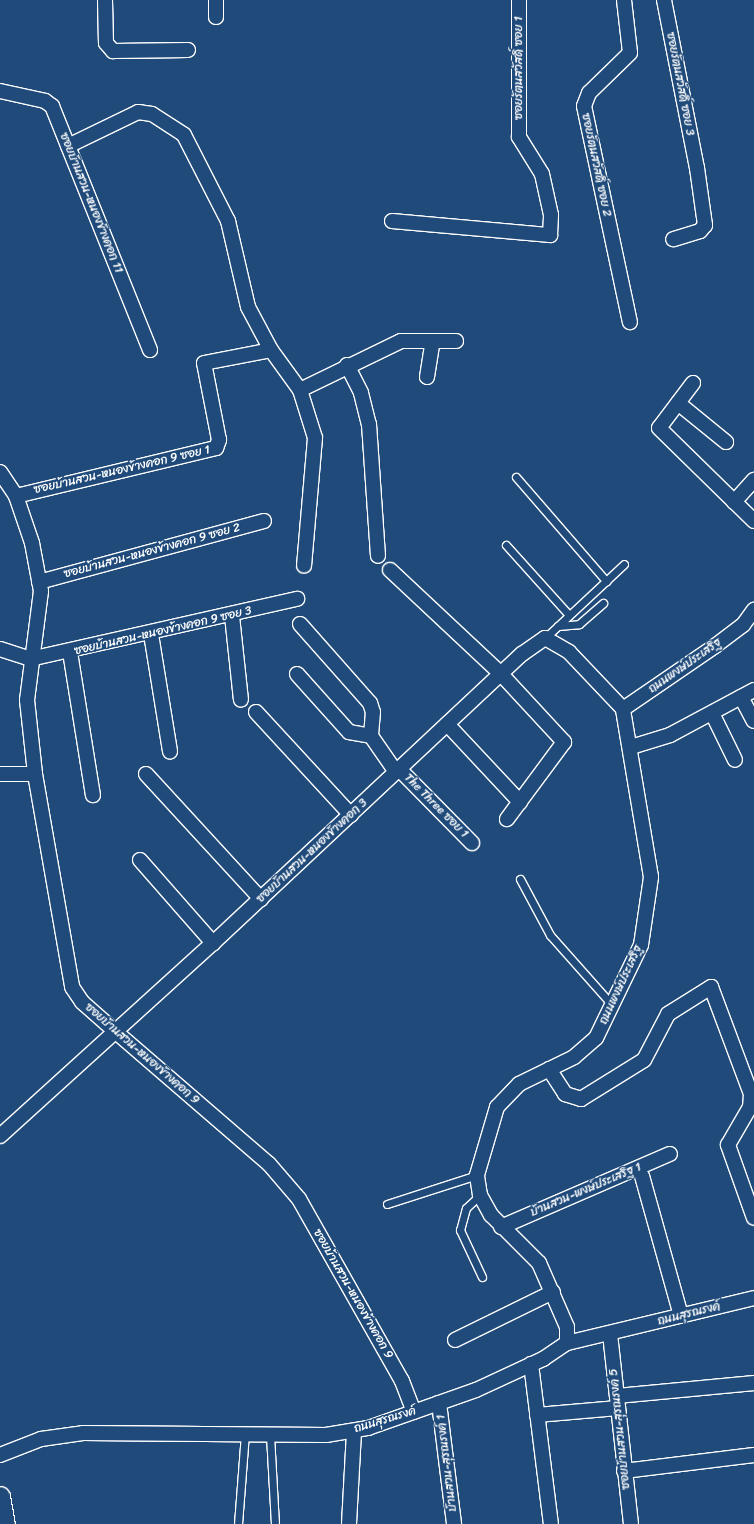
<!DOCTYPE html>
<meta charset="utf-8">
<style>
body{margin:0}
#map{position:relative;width:754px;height:1524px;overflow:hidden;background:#1f4a7a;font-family:Sriracha,"Playpen Sans Thai",sans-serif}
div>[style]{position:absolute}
.roads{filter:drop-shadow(1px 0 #fff) drop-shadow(-1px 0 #fff) drop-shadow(0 1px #fff) drop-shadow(0 -1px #fff)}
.lane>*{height:7px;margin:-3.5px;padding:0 3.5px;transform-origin:3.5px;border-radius:3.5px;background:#1f4a7a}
.street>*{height:14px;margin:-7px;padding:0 7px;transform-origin:7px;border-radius:7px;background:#1f4a7a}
.secondary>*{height:20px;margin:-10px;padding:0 10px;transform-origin:10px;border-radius:10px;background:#1f4a7a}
span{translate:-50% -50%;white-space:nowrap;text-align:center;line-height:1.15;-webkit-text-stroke:3px #1f4a7a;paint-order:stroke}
.street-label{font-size:12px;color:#fff}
</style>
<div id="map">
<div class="roads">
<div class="lane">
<div style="left:516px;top:477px;width:138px;rotate:49.1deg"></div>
<div style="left:506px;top:545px;width:94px;rotate:48deg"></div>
<div style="left:558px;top:626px;width:21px;rotate:-5deg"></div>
<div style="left:579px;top:624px;width:32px;rotate:-41deg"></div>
<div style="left:545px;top:638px;width:108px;rotate:-43.1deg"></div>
<div style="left:520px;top:879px;width:64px;rotate:61.8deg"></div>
<div style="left:550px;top:935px;width:95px;rotate:48.4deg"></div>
<div style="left:480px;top:1195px;width:19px;rotate:137deg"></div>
<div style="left:466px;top:1208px;width:23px;rotate:105deg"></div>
<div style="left:460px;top:1230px;width:52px;rotate:64.9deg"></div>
<div style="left:387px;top:1204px;width:95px;rotate:-17.9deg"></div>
<div style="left:270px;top:1435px;width:89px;rotate:86.8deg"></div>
<div style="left:238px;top:1524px;width:90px;rotate:-85.6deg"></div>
</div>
<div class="street">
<div style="left:105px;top:0;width:43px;rotate:88.7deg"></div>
<div style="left:106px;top:43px;width:11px;rotate:49deg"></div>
<div style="left:113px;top:51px;width:75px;rotate:-0.8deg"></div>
<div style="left:624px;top:0;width:53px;rotate:83.5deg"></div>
<div style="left:630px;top:53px;width:57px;rotate:135.7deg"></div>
<div style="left:589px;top:93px;width:14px;rotate:111deg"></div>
<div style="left:584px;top:106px;width:221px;rotate:78deg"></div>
<div style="left:664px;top:0;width:171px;rotate:78.9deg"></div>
<div style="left:697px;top:168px;width:58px;rotate:82deg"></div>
<div style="left:705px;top:225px;width:8px;rotate:130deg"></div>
<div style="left:700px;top:231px;width:28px;rotate:163deg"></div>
<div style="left:216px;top:17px;width:17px;rotate:-90deg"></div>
<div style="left:0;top:91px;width:46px;rotate:12.5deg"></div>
<div style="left:45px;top:101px;width:9px;rotate:36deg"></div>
<div style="left:52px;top:106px;width:263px;rotate:68.1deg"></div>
<div style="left:68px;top:146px;width:78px;rotate:-25.9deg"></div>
<div style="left:138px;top:112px;width:14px;rotate:8deg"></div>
<div style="left:152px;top:114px;width:38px;rotate:33deg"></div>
<div style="left:184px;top:135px;width:97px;rotate:62.9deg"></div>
<div style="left:228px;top:221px;width:88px;rotate:76.9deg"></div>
<div style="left:248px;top:307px;width:49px;rotate:61.9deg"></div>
<div style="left:392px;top:221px;width:159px;rotate:5.1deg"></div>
<div style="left:550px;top:235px;width:20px;rotate:-87deg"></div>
<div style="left:551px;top:215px;width:42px;rotate:-102.4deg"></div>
<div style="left:542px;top:174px;width:44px;rotate:-121.9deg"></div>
<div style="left:519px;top:137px;width:137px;rotate:-90deg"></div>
<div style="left:347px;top:365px;width:31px;rotate:63deg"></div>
<div style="left:361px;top:393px;width:32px;rotate:76deg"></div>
<div style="left:369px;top:424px;width:132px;rotate:86.1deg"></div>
<div style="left:427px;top:377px;width:36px;rotate:-81deg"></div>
<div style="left:693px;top:383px;width:56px;rotate:127.1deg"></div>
<div style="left:659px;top:428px;width:133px;rotate:44.4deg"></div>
<div style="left:300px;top:390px;width:112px;rotate:-25.9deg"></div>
<div style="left:401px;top:341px;width:55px"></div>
<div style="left:678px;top:403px;width:62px;rotate:39.1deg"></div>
<div style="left:0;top:472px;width:29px;rotate:56deg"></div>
<div style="left:16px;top:496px;width:50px;rotate:71.2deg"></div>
<div style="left:32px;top:543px;width:49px;rotate:79.4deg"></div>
<div style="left:41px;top:591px;width:110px;rotate:97.3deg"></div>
<div style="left:27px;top:700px;width:74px;rotate:83.8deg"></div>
<div style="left:35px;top:774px;width:216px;rotate:80.1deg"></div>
<div style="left:72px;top:987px;width:18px;rotate:56deg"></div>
<div style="left:82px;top:1002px;width:45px;rotate:41.4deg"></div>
<div style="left:116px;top:1032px;width:202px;rotate:40.8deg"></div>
<div style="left:269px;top:1164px;width:46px;rotate:49.4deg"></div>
<div style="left:299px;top:1199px;width:209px;rotate:60.5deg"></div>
<div style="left:402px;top:1381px;width:33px;rotate:69deg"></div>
<div style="left:16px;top:496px;width:206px;rotate:-13.5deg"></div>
<div style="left:216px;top:448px;width:9px;rotate:-69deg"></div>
<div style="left:219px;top:440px;width:78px;rotate:-101deg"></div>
<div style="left:204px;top:363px;width:68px;rotate:-11deg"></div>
<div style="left:271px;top:350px;width:49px;rotate:54.1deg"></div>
<div style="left:300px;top:390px;width:50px;rotate:72.6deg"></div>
<div style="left:315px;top:438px;width:128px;rotate:94.9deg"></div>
<div style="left:734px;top:502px;width:30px;rotate:-48deg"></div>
<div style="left:390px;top:570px;width:152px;rotate:43.1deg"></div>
<div style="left:501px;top:674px;width:93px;rotate:47.2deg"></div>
<div style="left:564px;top:742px;width:96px;rotate:126.5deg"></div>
<div style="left:39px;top:582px;width:233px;rotate:-15.2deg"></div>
<div style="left:232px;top:616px;width:84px;rotate:83.9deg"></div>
<div style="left:300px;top:624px;width:106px;rotate:48.5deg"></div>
<div style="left:370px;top:703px;width:9px;rotate:72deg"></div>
<div style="left:373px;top:712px;width:24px;rotate:95deg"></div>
<div style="left:371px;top:736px;width:44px;rotate:55.2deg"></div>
<div style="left:151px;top:634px;width:119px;rotate:80.8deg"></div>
<div style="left:0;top:649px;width:32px;rotate:18deg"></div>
<div style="left:30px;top:659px;width:274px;rotate:-12.7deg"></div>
<div style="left:70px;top:652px;width:145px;rotate:80.9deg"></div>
<div style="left:297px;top:674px;width:78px;rotate:48.1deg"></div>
<div style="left:349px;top:732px;width:22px;rotate:10deg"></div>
<div style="left:741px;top:697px;width:27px;rotate:62deg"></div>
<div style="left:623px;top:709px;width:112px;rotate:-34.4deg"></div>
<div style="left:715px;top:646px;width:35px;rotate:-37deg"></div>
<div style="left:743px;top:625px;width:19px;rotate:-54deg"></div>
<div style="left:256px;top:712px;width:140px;rotate:47.3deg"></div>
<div style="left:712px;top:713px;width:52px;rotate:63.9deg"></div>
<div style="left:447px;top:724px;width:107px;rotate:46.9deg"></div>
<div style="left:631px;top:747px;width:41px;rotate:-17.1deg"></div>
<div style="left:670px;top:735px;width:95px;rotate:-28.2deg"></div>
<div style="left:399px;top:769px;width:104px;rotate:45.4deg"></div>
<div style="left:0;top:774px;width:35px"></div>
<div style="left:146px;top:774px;width:170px;rotate:47.4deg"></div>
<div style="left:140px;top:860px;width:111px;rotate:48.7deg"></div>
<div style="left:549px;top:1069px;width:30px;rotate:57deg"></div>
<div style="left:565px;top:1094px;width:17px;rotate:17deg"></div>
<div style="left:581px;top:1099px;width:74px;rotate:-31.8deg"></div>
<div style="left:644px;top:1060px;width:52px;rotate:-62.4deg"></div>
<div style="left:668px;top:1014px;width:51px;rotate:-32.1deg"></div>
<div style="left:711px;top:987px;width:114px;rotate:69.5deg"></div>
<div style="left:751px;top:1094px;width:13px;rotate:94deg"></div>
<div style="left:750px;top:1107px;width:44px;rotate:120.1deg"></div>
<div style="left:728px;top:1145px;width:77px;rotate:70.4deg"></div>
<div style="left:0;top:1136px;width:287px;rotate:-42.2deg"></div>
<div style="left:213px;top:943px;width:423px;rotate:-43.1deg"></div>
<div style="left:522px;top:654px;width:28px;rotate:-35deg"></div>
<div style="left:545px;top:638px;width:28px;rotate:30deg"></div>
<div style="left:569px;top:652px;width:79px;rotate:46.5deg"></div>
<div style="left:642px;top:1176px;width:145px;rotate:74.4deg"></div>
<div style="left:501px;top:1227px;width:184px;rotate:-23.4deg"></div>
<div style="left:610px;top:1334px;width:191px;rotate:83.7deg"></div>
<div style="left:455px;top:1340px;width:109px;rotate:-26.1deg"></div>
<div style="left:567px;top:1343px;width:16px;rotate:-90deg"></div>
<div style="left:567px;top:1327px;width:70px;rotate:-113.6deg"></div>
<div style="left:539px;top:1263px;width:68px;rotate:-135deg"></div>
<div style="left:491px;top:1215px;width:23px;rotate:-119deg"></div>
<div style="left:480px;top:1195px;width:20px;rotate:-99deg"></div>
<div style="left:477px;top:1175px;width:71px;rotate:-73.6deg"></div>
<div style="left:497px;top:1107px;width:32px;rotate:-46deg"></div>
<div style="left:519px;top:1084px;width:61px;rotate:-26.1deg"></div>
<div style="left:574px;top:1057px;width:29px;rotate:-41deg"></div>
<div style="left:596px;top:1038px;width:103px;rotate:-64.2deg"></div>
<div style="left:641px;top:945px;width:69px;rotate:-81.6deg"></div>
<div style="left:651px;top:877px;width:170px;rotate:-99.5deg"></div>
<div style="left:531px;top:1364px;width:161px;rotate:82.9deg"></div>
<div style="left:617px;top:1396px;width:138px;rotate:-5.4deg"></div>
<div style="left:439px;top:1403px;width:122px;rotate:82.9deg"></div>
<div style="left:537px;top:1415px;width:81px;rotate:-4.9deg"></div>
<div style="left:0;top:1455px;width:44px;rotate:-21.3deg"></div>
<div style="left:41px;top:1439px;width:42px;rotate:-8.1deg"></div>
<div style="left:83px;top:1433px;width:243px;rotate:0.5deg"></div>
<div style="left:326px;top:1435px;width:43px;rotate:-9.5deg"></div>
<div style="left:368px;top:1428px;width:114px;rotate:-19.4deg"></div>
<div style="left:476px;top:1390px;width:74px;rotate:-24.8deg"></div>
<div style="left:543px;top:1359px;width:29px;rotate:-34deg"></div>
<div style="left:567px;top:1343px;width:192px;rotate:-13.5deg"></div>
<div style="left:624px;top:1471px;width:131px;rotate:-7deg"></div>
<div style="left:349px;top:1524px;width:93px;rotate:-86.9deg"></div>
</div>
<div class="secondary">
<div style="left:0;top:1497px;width:27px;rotate:80deg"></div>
</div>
</div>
<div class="street-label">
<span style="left:519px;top:68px;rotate:-90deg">ซอยรัตนสวัสดิ์ ซอย 1</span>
<span style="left:680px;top:84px;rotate:79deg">ซอยรัตนสวัสดิ์ ซอย 3</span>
<span style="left:596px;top:165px;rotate:78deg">ซอยรัตนสวัสดิ์ ซอย 2</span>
<span style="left:91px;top:203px;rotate:68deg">ซอยบ้านสวน-หนองข้างคอก 11</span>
<span style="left:122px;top:470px;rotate:-13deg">ซอยบ้านสวน-หนองข้างคอก 9 ซอย 1</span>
<span style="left:152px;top:551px;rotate:-15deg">ซอยบ้านสวน-หนองข้างคอก 9 ซอย 2</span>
<span style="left:163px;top:631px;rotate:-13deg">ซอยบ้านสวน-หนองข้างคอก 9 ซอย 3</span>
<span style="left:685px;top:666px;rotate:-35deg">ถนนพงษ์ประเสริฐ</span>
<span style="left:436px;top:806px;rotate:45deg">The Three ซอย 1</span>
<span style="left:312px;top:851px;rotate:-43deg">ซอยบ้านสวน-หนองข้างคอก 3</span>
<span style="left:621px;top:985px;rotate:-65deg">ถนนพงษ์ประเสริฐ</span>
<span style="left:142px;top:1054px;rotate:41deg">ซอยบ้านสวน-หนองข้างคอก 9</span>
<span style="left:586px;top:1190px;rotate:-23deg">บ้านสวน-พงษ์ประเสริฐ 1</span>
<span style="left:353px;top:1294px;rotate:60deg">ซอยบ้านสวน-หนองข้างคอก 9</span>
<span style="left:689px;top:1314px;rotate:-14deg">ถนนสุรณรงค์</span>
<span style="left:385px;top:1420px;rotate:-17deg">ถนนสุรณรงค์</span>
<span style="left:620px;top:1429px;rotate:-96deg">ซอยบ้านสวน-สุรณรงค์ 5</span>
<span style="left:447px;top:1463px;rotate:-97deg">บ้านสวน-สุรณรงค์ 1</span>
</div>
</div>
